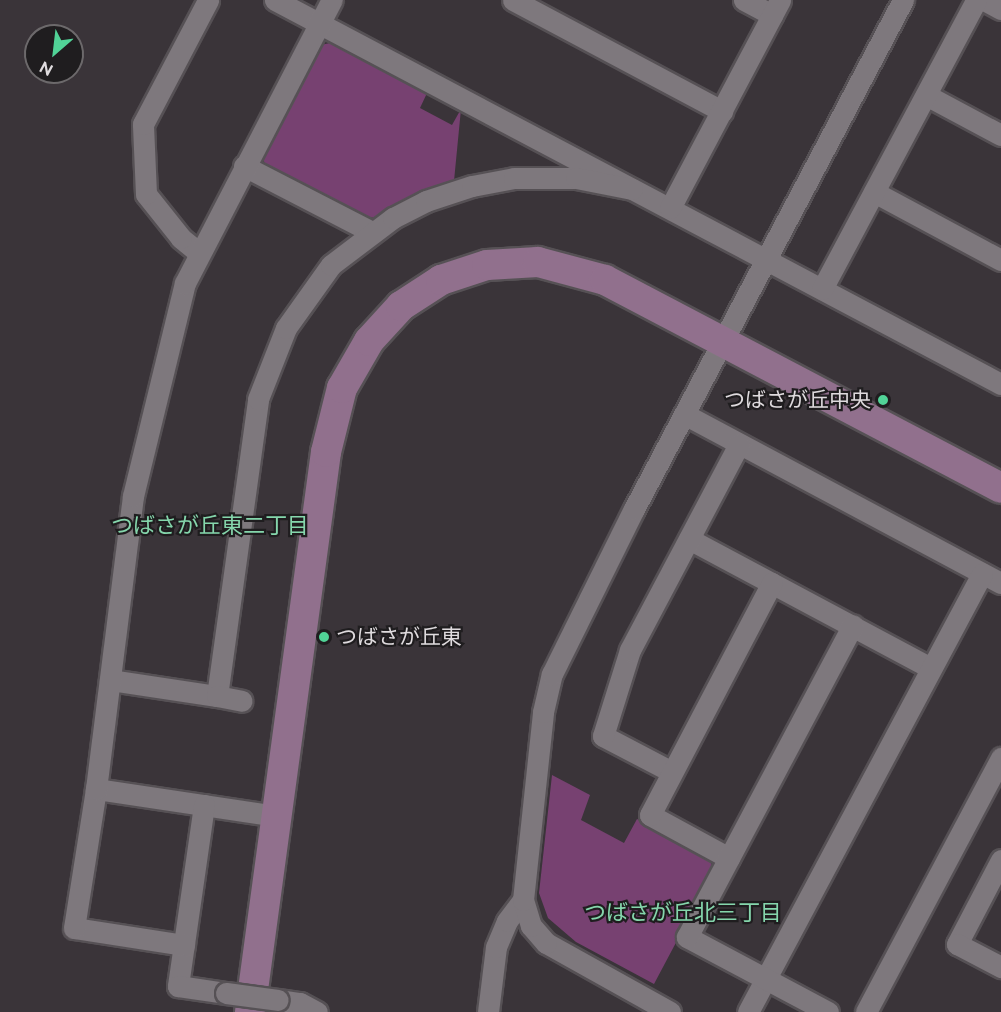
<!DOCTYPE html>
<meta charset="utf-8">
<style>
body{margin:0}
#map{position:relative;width:1001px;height:1012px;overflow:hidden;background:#3a3439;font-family:Raleway,"Noto Sans JP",sans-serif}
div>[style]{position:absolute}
.green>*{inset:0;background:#774171}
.roads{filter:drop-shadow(2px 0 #565155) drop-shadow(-2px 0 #565155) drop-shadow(0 2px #565155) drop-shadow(0 -2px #565155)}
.street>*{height:21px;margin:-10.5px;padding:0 10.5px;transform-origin:10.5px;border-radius:10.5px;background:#7e787d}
.secondary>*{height:30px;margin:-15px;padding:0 15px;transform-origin:15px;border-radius:15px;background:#91708d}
.bridges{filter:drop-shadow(2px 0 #565155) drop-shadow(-2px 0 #565155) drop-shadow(0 2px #565155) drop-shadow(0 -2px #565155)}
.street-bridge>*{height:21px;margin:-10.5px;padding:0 10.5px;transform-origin:10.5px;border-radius:10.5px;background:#7e787d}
.dots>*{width:16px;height:16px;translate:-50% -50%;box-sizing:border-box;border:3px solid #1f1d1f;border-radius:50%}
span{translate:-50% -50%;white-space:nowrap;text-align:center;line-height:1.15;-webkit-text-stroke:4.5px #1f1d1f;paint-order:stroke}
.poi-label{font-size:21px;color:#dfdbde}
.right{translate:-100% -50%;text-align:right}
.left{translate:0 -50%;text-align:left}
.neighbourhood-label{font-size:22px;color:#85d6ac}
.north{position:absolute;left:24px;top:24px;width:60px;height:60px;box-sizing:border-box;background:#1f1d1f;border:2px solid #6c696b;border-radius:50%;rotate:208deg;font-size:16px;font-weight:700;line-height:24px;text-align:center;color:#dfdbde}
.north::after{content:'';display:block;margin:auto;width:21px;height:27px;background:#51d397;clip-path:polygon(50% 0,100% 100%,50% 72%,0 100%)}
</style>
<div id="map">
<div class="green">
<div style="clip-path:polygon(334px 42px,428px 91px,420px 108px,452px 125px,461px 109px,454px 181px,378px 218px,363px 217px,266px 166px,262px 157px,321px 45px)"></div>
<div style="clip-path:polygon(552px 775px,590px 795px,581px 820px,624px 843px,637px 819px,709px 858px,714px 871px,654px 984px,576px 942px,548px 918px,539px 893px)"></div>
</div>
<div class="roads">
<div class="street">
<div style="left:275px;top:0;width:821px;rotate:27.88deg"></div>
<div style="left:513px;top:0;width:237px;rotate:28deg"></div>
<div style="left:744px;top:0;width:32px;rotate:28deg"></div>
<div style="left:984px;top:0;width:19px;rotate:28deg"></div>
<div style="left:926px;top:95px;width:85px;rotate:28.1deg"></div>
<div style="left:244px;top:166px;width:142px;rotate:27.3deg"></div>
<div style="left:874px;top:192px;width:144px;rotate:28.2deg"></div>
<div style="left:670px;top:208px;width:235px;rotate:-62.1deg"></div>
<div style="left:198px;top:252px;width:22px;rotate:-141deg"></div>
<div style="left:181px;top:238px;width:56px;rotate:-128.5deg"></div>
<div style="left:146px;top:194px;width:70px;rotate:-92.5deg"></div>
<div style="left:143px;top:124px;width:140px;rotate:-62.3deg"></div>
<div style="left:822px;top:289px;width:327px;rotate:-61.9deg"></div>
<div style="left:684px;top:414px;width:359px;rotate:28.1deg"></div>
<div style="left:689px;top:539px;width:274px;rotate:28.1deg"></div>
<div style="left:110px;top:680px;width:108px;rotate:8.5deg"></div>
<div style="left:217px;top:696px;width:300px;rotate:-82.1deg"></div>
<div style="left:258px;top:399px;width:76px;rotate:-68.5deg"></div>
<div style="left:286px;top:328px;width:77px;rotate:-54.5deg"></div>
<div style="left:331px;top:265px;width:78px;rotate:-37.2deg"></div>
<div style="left:393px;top:218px;width:37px;rotate:-27deg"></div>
<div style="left:426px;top:201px;width:48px;rotate:-18.1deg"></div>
<div style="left:472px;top:186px;width:43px;rotate:-10.8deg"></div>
<div style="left:514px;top:178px;width:62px"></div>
<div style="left:576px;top:178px;width:57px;rotate:11.1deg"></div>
<div style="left:217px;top:696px;width:25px;rotate:11deg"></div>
<div style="left:672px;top:772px;width:78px;rotate:-152.4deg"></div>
<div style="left:603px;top:736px;width:90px;rotate:-72.6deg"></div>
<div style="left:630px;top:650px;width:233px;rotate:-62.1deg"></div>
<div style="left:96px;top:789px;width:183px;rotate:8.5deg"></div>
<div style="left:204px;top:805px;width:183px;rotate:98.2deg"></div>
<div style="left:178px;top:986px;width:49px;rotate:8.3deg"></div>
<div style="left:729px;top:858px;width:90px;rotate:-151.4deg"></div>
<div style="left:650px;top:815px;width:262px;rotate:-62.3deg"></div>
<div style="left:1001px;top:860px;width:95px;rotate:117.6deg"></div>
<div style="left:957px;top:944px;width:50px;rotate:27.6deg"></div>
<div style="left:184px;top:945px;width:111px;rotate:-171.2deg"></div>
<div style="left:74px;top:928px;width:141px;rotate:-81deg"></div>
<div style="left:96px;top:789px;width:295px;rotate:-82.8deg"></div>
<div style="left:133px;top:496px;width:219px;rotate:-76.3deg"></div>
<div style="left:185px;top:283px;width:319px;rotate:-62.6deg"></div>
<div style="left:278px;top:1000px;width:22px;rotate:8deg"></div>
<div style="left:300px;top:1003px;width:19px;rotate:28deg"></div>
<div style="left:488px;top:1012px;width:65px;rotate:-83deg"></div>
<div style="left:496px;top:947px;width:28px;rotate:-67deg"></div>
<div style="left:507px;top:921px;width:26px;rotate:-53deg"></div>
<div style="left:670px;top:1012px;width:142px;rotate:-150.9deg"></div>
<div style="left:546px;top:943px;width:23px;rotate:-131deg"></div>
<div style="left:531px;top:926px;width:27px;rotate:-107deg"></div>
<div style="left:523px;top:900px;width:189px;rotate:-83.9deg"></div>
<div style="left:543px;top:712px;width:39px;rotate:-77deg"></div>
<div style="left:552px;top:674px;width:184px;rotate:-63.6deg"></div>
<div style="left:634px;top:509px;width:576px;rotate:-62.14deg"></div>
<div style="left:748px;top:1012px;width:497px;rotate:-61.9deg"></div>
<div style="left:828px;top:1012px;width:160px;rotate:-152deg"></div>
<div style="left:687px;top:937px;width:353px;rotate:-62deg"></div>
<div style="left:866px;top:1012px;width:288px;rotate:-62deg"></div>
</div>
<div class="secondary">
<div style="left:250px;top:1012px;width:565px;rotate:-82.27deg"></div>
<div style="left:326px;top:452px;width:66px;rotate:-76deg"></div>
<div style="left:342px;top:388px;width:54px;rotate:-60.1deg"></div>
<div style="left:369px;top:341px;width:47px;rotate:-47.6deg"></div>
<div style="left:401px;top:306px;width:48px;rotate:-33deg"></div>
<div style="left:441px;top:280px;width:48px;rotate:-18.1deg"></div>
<div style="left:487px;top:265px;width:51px;rotate:-3.4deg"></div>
<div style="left:538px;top:262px;width:69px;rotate:15deg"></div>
<div style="left:605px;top:280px;width:447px;rotate:27.7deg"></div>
</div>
</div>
<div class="bridges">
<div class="street-bridge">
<div style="left:226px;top:993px;width:52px;rotate:7.7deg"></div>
</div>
</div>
<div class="dots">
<div style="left:883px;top:400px;background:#51d397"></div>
<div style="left:324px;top:637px;background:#51d397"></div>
</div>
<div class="poi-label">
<span class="right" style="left:871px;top:400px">つばさが丘中央</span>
<span class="left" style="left:336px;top:637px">つばさが丘東</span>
</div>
<div class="neighbourhood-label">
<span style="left:210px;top:526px">つばさが丘東二丁目</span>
<span style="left:683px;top:913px">つばさが丘北三丁目</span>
</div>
<div class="north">N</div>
</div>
